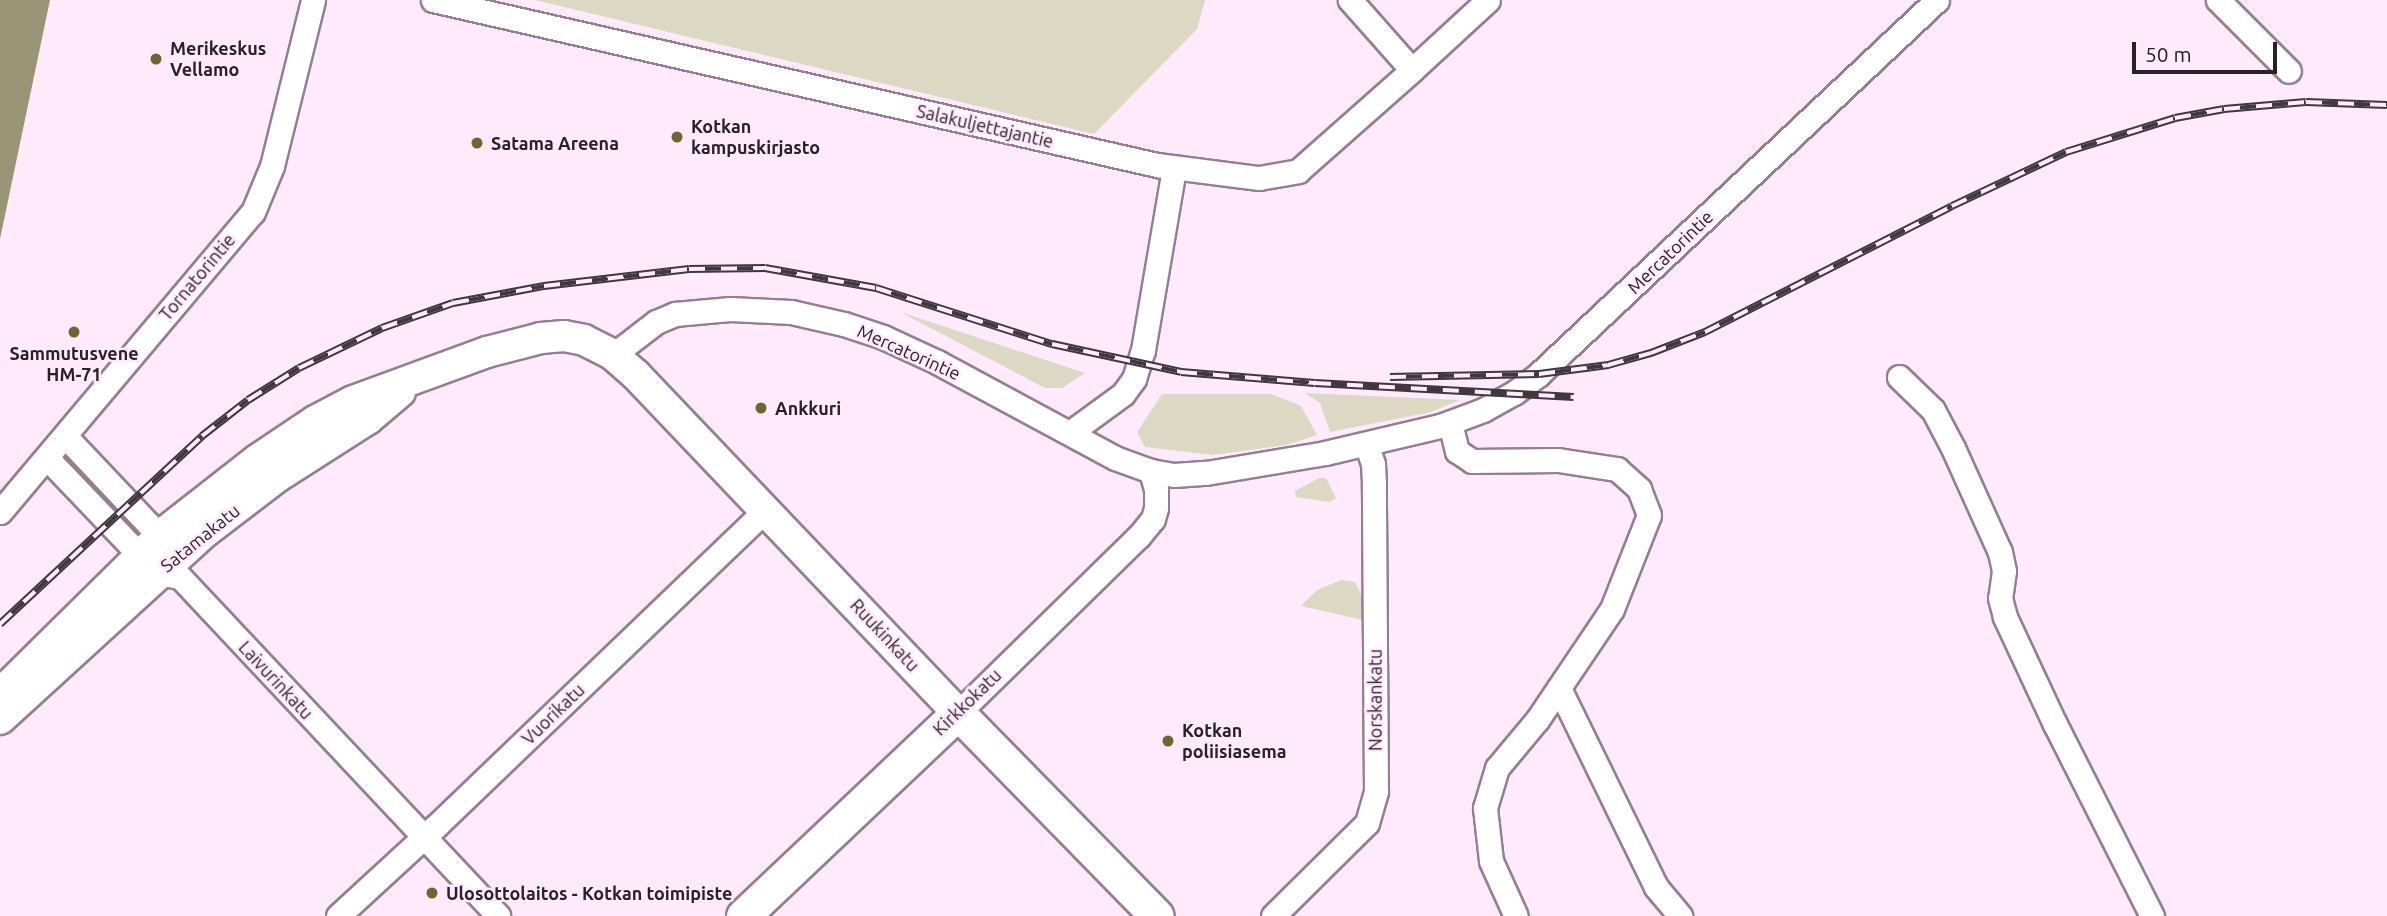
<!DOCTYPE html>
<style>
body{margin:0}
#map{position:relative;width:2387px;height:916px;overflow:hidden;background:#feeafb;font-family:Ubuntu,sans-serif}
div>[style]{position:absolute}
.green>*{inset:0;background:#dbd8c3}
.water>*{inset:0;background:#9a9577}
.roads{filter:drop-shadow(2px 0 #957e91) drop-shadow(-2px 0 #957e91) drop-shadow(0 2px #957e91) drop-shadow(0 -2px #957e91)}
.minor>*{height:23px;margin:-11.5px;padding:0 11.5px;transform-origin:11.5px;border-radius:11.5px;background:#fff}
.tertiary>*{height:30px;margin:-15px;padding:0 15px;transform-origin:15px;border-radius:15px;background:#fff}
.secondary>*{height:33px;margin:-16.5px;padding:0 16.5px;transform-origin:16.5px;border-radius:16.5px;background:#fff}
.rail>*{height:8px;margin-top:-4px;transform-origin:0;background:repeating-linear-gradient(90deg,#feeafb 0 16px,#41373f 0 32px);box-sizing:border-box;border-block:2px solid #41373f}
.dots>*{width:19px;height:19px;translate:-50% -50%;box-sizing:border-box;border:4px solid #feeafb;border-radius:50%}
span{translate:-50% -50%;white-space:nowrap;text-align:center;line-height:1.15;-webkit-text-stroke:5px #feeafb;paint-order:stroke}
.poi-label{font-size:18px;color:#2a2128;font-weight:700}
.left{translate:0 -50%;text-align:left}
.street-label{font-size:18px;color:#2a2128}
.scale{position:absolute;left:2132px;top:42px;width:145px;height:32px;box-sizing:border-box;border:4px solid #2a2128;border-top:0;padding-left:9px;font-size:21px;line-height:24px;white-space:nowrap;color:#2a2128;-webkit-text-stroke:5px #feeafb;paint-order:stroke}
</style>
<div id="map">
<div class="green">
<div style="clip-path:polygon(535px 0,1205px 0,1197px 29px,1094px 134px)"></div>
<div style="clip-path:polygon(900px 312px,1085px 373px,1062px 388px,1045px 388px)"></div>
<div style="clip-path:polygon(1305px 393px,1460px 400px,1431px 412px,1330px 432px,1320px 403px)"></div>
<div style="clip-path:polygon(1162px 394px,1271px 394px,1301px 406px,1317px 435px,1286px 445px,1213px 455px,1145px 447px,1137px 432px)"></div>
<div style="clip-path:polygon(1319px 478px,1326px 478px,1336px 498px,1330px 502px,1296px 497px,1295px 491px)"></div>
<div style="clip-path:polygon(1341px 580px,1355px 582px,1362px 597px,1363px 620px,1301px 606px,1317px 590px)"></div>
</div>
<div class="water">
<div style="clip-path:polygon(0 0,50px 0,0 239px)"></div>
</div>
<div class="roads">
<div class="minor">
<div style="left:433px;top:0;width:743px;rotate:12.84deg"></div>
<div style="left:1157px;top:165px;width:103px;rotate:7.3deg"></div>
<div style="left:1259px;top:178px;width:40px;rotate:-10deg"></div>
<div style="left:1298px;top:171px;width:152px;rotate:-41.5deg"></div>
<div style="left:1412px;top:70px;width:94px;rotate:-131.5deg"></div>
<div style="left:2218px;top:0;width:100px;rotate:45deg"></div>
<div style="left:1412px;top:70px;width:103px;rotate:-42.6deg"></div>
<div style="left:613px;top:355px;width:54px;rotate:-37.5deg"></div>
<div style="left:656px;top:322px;width:21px;rotate:-23deg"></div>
<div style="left:675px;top:314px;width:55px;rotate:-5.2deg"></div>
<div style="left:730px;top:309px;width:61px;rotate:2.8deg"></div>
<div style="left:791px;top:312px;width:54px;rotate:12.8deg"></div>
<div style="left:844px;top:324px;width:41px;rotate:18.4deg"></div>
<div style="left:883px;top:337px;width:60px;rotate:24.8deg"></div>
<div style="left:937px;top:362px;width:202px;rotate:28.3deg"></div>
<div style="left:1115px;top:458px;width:38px;rotate:20deg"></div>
<div style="left:1151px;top:471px;width:23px;rotate:10deg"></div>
<div style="left:1174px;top:475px;width:32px;rotate:-4deg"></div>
<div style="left:1206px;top:473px;width:121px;rotate:-9.5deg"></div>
<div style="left:1325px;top:453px;width:118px;rotate:-13.2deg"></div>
<div style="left:1440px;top:426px;width:46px;rotate:-20.4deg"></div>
<div style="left:1483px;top:410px;width:35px;rotate:-29deg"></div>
<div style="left:1514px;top:393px;width:31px;rotate:-37deg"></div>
<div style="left:1539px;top:374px;width:546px;rotate:-43.22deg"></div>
<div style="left:1899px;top:377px;width:47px;rotate:44.1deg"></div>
<div style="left:1933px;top:410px;width:43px;rotate:62.2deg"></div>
<div style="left:1953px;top:448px;width:114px;rotate:65.7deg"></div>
<div style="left:2000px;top:552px;width:19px;rotate:78deg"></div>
<div style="left:2004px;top:571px;width:27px;rotate:98deg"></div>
<div style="left:2000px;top:598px;width:20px;rotate:75deg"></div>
<div style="left:2005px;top:617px;width:118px;rotate:65deg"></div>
<div style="left:2055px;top:724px;width:215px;rotate:63.2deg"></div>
<div style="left:1450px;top:423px;width:29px;rotate:76deg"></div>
<div style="left:1457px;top:451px;width:18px;rotate:34deg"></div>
<div style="left:1472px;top:461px;width:86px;rotate:-0.7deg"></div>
<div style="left:1558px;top:460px;width:60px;rotate:8.7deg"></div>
<div style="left:1617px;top:469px;width:30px;rotate:42deg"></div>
<div style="left:1639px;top:489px;width:28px;rotate:69deg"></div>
<div style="left:1649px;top:515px;width:101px;rotate:111.5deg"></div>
<div style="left:1612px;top:609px;width:134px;rotate:124deg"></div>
<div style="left:1537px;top:720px;width:62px;rotate:129.8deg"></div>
<div style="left:1497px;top:768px;width:42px;rotate:106.7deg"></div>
<div style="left:1485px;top:808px;width:53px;rotate:83.5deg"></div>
<div style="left:1491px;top:861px;width:60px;rotate:65.6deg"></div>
<div style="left:1071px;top:432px;width:64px;rotate:-36.2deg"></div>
<div style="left:1123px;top:394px;width:19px;rotate:-54deg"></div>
<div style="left:1134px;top:379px;width:30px;rotate:-73deg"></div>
<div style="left:1143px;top:350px;width:185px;rotate:-80.3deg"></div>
<div style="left:66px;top:437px;width:150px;rotate:46.6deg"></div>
<div style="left:47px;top:458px;width:159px;rotate:46.3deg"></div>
<div style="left:157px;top:573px;width:23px;rotate:10deg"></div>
<div style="left:180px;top:577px;width:465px;rotate:46.8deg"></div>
<div style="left:0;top:512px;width:392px;rotate:-49.9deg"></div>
<div style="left:253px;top:212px;width:50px;rotate:-67.6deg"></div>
<div style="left:272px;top:166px;width:171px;rotate:-76.1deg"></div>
<div style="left:1559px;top:688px;width:221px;rotate:64deg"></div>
<div style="left:1656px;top:887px;width:38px;rotate:50deg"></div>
<div style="left:958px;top:713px;width:253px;rotate:-44.4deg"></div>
<div style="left:1139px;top:536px;width:22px;rotate:-51deg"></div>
<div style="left:1153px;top:519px;width:11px;rotate:-75deg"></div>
<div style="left:1156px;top:508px;width:19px;rotate:-90deg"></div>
<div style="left:1156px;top:489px;width:19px;rotate:-106deg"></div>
<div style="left:338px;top:916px;width:133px;rotate:-42.6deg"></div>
<div style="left:436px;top:826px;width:458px;rotate:-43.8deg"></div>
<div style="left:1273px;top:916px;width:132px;rotate:-44.7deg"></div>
<div style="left:1367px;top:823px;width:33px;rotate:-74deg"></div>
<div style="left:1376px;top:791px;width:308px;rotate:-90.4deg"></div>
<div style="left:1374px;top:483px;width:19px;rotate:-93deg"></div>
<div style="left:1373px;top:464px;width:20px;rotate:-108deg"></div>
</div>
<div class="tertiary">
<div style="left:0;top:694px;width:226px;rotate:-44.6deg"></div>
<div style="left:161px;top:535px;width:122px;rotate:-38deg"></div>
<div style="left:257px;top:460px;width:70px;rotate:-33.9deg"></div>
<div style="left:315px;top:421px;width:43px;rotate:-27.8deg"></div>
<div style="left:353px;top:401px;width:143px;rotate:-20.1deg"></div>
<div style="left:487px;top:352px;width:56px;rotate:-14.5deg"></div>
<div style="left:541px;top:338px;width:23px;rotate:-5deg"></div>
<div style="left:564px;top:336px;width:20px;rotate:11deg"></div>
<div style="left:584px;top:340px;width:33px;rotate:27deg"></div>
<div style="left:613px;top:355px;width:30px;rotate:41deg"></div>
<div style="left:636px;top:375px;width:467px;rotate:46.4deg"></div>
<div style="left:0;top:719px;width:277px;rotate:-42.4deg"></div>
<div style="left:205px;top:532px;width:91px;rotate:-37.4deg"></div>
<div style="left:277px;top:477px;width:108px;rotate:-32.5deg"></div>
<div style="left:368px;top:419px;width:42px;rotate:-40.2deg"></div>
</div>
<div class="secondary">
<div style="left:743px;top:916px;width:296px;rotate:-43.4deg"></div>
<div style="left:958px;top:713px;width:284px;rotate:45.6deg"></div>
</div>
</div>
<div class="rail">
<div style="left:1390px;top:377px;width:149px;rotate:-1.2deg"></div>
<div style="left:1539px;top:374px;width:70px;rotate:-7.4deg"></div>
<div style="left:1608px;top:365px;width:45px;rotate:-15.6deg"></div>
<div style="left:1651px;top:353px;width:58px;rotate:-21.3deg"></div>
<div style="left:1705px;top:332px;width:277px;rotate:-27deg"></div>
<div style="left:1952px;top:206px;width:126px;rotate:-25.3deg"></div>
<div style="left:2066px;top:152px;width:114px;rotate:-17.3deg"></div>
<div style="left:2175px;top:118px;width:50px;rotate:-10.4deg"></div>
<div style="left:2224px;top:109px;width:82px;rotate:-4.9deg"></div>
<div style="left:2306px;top:102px;width:81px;rotate:2.1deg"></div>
<div style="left:0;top:624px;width:276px;rotate:-42.9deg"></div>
<div style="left:202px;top:436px;width:58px;rotate:-38deg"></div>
<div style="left:248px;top:400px;width:60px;rotate:-32.1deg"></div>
<div style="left:299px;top:368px;width:92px;rotate:-25.7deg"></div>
<div style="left:382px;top:328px;width:75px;rotate:-19.4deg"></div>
<div style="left:453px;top:303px;width:93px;rotate:-10.6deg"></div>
<div style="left:544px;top:286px;width:146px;rotate:-6.7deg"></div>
<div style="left:689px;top:269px;width:76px;rotate:-0.8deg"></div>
<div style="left:765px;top:268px;width:113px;rotate:10.2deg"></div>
<div style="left:876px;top:288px;width:185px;rotate:17.7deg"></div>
<div style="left:1052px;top:344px;width:132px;rotate:12.2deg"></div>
<div style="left:1181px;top:372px;width:134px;rotate:4.7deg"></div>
<div style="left:1315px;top:383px;width:259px;rotate:3.1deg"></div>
</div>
<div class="dots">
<div style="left:156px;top:59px;background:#6f6532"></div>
<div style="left:677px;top:137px;background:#6f6532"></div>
<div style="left:477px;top:143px;background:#6f6532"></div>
<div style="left:74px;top:332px;background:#6f6532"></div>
<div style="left:761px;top:408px;background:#6f6532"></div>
<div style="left:1168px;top:741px;background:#6f6532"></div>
<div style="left:432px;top:893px;background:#6f6532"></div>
</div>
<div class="poi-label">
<span class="left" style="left:170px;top:59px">Merikeskus<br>Vellamo</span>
<span class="left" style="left:691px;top:137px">Kotkan<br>kampuskirjasto</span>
<span class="left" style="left:491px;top:143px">Satama Areena</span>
<span style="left:74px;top:364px">Sammutusvene<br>HM-71</span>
<span class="left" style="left:775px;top:408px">Ankkuri</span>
<span class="left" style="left:1182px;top:741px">Kotkan<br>poliisiasema</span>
<span class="left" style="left:446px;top:893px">Ulosottolaitos - Kotkan toimipiste</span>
</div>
<div class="street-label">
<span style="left:985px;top:126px;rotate:13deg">Salakuljettajantie</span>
<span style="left:1670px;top:252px;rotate:-44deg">Mercatorintie</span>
<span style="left:197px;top:277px;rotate:-50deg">Tornatorintie</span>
<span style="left:909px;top:352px;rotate:24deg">Mercatorintie</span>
<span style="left:200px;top:538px;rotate:-39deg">Satamakatu</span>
<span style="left:885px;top:635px;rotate:47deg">Ruukinkatu</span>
<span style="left:276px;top:680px;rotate:47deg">Laivurinkatu</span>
<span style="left:1375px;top:700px;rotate:-90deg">Norskankatu</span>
<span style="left:967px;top:702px;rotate:-44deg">Kirkkokatu</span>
<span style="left:553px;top:714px;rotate:-44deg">Vuorikatu</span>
</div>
<div class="scale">50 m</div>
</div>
